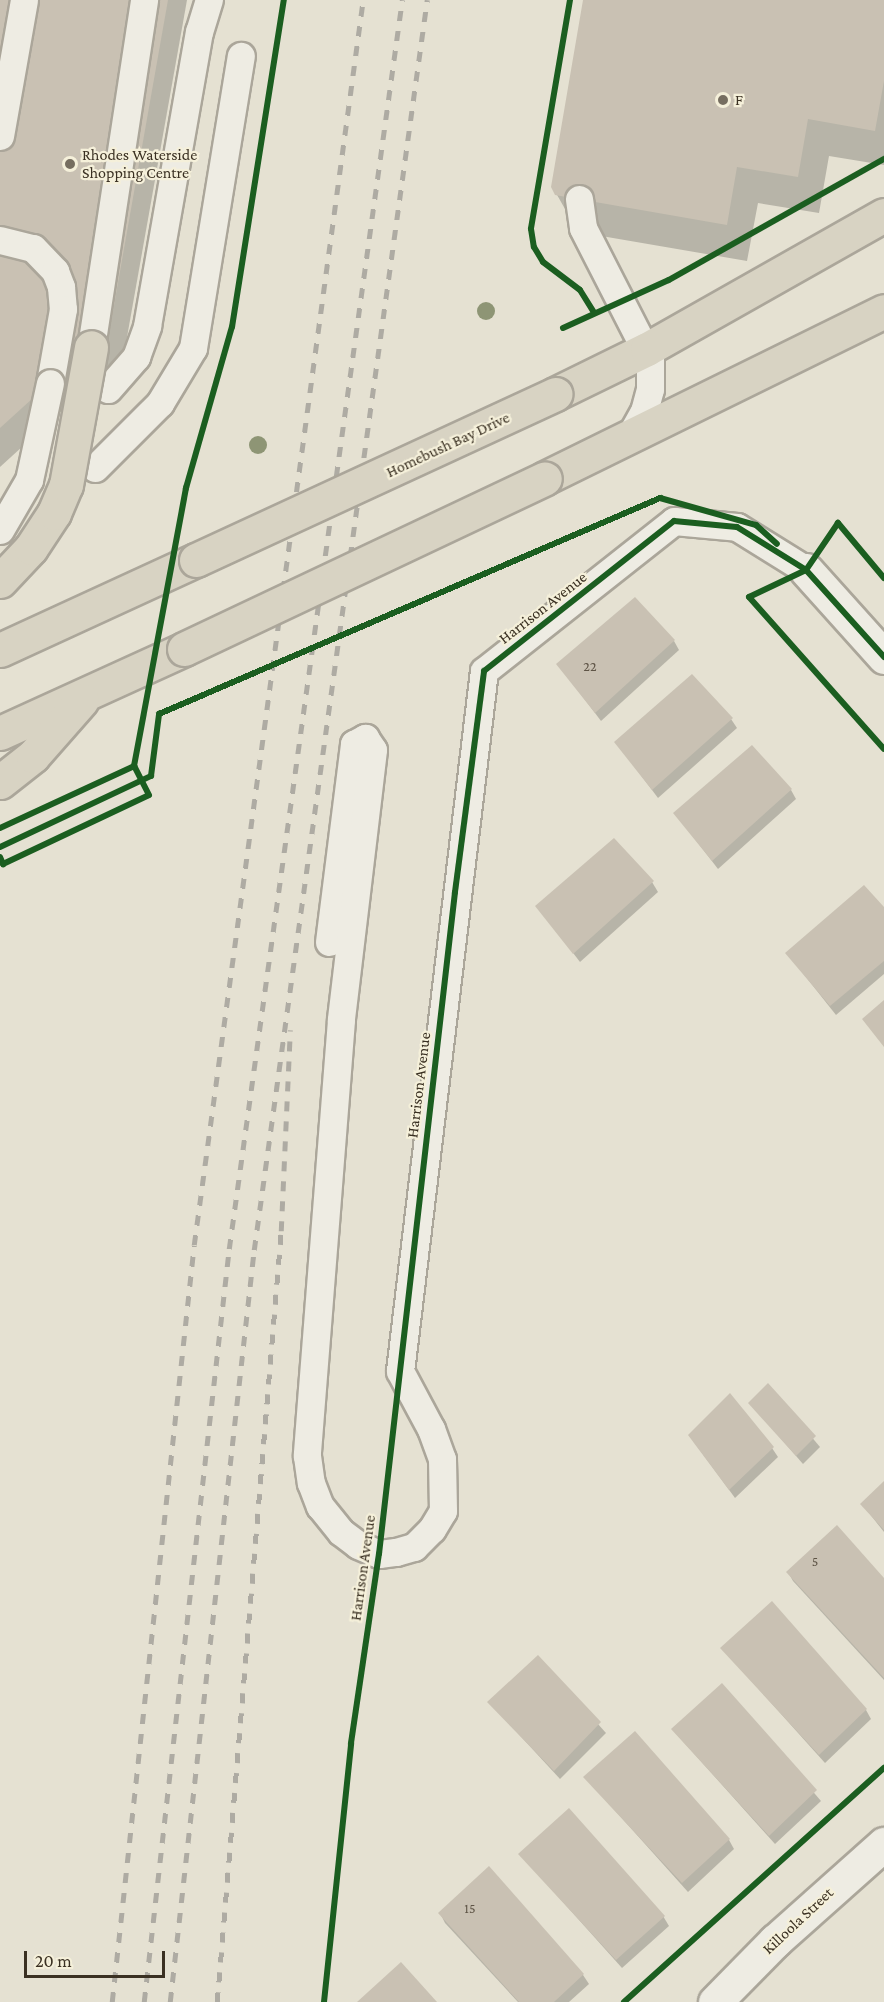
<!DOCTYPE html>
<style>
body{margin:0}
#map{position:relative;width:884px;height:2002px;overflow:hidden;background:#e5e1d2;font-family:"Crimson Pro",serif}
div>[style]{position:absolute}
.shadow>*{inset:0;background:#0003}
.building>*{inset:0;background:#c9c1b3}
.roads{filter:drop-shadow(2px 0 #aba69a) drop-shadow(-2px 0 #aba69a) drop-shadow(0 2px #aba69a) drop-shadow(0 -2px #aba69a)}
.lane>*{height:27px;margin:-13.5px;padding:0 13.5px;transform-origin:13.5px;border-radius:13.5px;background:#eeece3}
.street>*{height:33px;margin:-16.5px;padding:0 16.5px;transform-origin:16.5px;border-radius:16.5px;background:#eeece3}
.highway>*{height:33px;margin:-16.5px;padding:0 16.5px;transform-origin:16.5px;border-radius:16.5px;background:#d8d3c3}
.rail>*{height:4.5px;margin-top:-2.25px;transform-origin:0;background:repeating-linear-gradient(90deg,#aeaba3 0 10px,transparent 0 20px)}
.bridges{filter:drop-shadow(2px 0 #aba69a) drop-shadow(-2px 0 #aba69a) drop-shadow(0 2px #aba69a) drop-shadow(0 -2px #aba69a)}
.lane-bridge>*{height:27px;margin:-13.5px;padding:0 13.5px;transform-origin:13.5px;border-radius:13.5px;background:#eeece3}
.highway-bridge>*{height:33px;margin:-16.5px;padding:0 16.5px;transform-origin:16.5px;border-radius:16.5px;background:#d8d3c3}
.cycleway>*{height:6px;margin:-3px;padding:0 3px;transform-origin:3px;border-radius:3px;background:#1b5e20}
.trees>*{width:18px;height:18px;margin:-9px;border-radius:50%;background:#8e9575}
.dots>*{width:16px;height:16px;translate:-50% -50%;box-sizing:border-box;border:3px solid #f5f0da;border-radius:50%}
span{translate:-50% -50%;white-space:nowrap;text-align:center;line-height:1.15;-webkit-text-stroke:4.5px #f5f0da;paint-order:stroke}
.number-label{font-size:14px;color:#5e5446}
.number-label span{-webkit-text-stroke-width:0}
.poi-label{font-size:16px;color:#3a3022}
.left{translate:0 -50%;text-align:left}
.street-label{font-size:16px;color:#3a3022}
.scale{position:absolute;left:24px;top:1951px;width:141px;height:27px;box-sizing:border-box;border:3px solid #3a3022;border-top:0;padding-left:8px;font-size:18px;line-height:21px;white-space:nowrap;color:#3a3022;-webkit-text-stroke:4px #f5f0da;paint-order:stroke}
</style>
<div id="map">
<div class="shadow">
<div style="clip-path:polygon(0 0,187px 0,124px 354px,0 467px)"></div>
<div style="clip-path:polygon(584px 0,884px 0,884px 165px,829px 156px,819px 213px,758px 203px,747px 261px,578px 232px,552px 186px)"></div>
<div style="clip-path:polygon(674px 641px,679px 650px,601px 721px,558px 664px)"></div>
<div style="clip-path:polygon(731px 719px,737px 728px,658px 798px,616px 742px)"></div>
<div style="clip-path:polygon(791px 790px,796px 799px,718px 869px,675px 813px)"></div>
<div style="clip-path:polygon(652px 882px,658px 892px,580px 962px,537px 906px)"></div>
<div style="clip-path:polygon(884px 909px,884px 974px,836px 1015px,787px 953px)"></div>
<div style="clip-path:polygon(768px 1385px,820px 1447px,803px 1464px,750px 1403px)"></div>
<div style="clip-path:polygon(689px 1435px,772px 1448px,778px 1457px,735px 1498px)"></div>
<div style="clip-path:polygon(884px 1483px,884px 1532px,862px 1504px)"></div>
<div style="clip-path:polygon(788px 1572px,884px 1580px,884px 1680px,793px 1581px)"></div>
<div style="clip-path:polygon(722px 1648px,866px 1710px,871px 1719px,825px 1763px)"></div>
<div style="clip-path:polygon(538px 1657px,606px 1733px,560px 1779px,489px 1702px)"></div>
<div style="clip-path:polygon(722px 1685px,821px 1801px,775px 1844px,672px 1729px)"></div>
<div style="clip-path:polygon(585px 1777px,729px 1840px,734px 1849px,688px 1892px)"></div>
<div style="clip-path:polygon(520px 1854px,663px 1916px,669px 1926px,622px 1968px)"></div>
<div style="clip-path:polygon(488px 1868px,583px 1975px,589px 1984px,569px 2002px,518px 2002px,445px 1923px,440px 1913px)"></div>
</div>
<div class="building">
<div style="clip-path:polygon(0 0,168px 0,110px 328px,0 428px)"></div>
<div style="clip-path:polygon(583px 0,884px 0,884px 81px,875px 131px,808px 119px,798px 177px,737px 167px,727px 225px,555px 195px,551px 187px)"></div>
<div style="clip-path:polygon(635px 597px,675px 640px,595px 713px,556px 664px)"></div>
<div style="clip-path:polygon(692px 674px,733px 718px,652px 790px,614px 742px)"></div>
<div style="clip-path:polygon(752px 745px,792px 789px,712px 861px,673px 813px)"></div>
<div style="clip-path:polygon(614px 838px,654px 881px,573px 954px,535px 906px)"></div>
<div style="clip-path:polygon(864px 885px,884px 907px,884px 961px,830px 1006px,785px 953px)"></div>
<div style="clip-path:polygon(884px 1000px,884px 1047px,862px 1019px)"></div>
<div style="clip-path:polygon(768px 1383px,816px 1436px,796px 1456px,748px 1403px)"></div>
<div style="clip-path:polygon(730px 1393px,774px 1447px,729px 1490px,688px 1435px)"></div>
<div style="clip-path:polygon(884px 1481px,884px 1530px,860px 1504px)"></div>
<div style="clip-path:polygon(837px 1525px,884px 1578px,884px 1678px,786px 1572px)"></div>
<div style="clip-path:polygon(772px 1601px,867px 1709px,819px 1755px,720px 1648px)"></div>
<div style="clip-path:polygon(538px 1655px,601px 1722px,554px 1771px,487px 1702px)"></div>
<div style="clip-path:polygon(722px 1683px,817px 1790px,769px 1836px,671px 1729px)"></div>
<div style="clip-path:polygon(635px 1731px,730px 1839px,682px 1883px,583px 1777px)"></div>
<div style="clip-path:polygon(569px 1808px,665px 1916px,616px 1960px,518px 1854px)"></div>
<div style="clip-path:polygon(489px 1866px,584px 1974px,554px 2002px,519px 2002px,438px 1913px)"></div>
<div style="clip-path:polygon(401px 1962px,437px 2002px,357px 2002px)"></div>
</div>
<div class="roads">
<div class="lane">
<div style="left:0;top:136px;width:138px;rotate:-80deg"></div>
<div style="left:579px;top:199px;width:29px;rotate:82deg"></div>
<div style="left:583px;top:228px;width:147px;rotate:62.9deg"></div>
<div style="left:650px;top:359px;width:30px;rotate:90deg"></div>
<div style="left:650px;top:389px;width:23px;rotate:105deg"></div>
<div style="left:644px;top:411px;width:29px;rotate:119deg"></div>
<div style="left:0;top:240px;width:34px;rotate:14deg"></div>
<div style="left:33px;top:248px;width:32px;rotate:46deg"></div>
<div style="left:55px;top:271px;width:17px;rotate:69deg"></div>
<div style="left:61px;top:287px;width:22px;rotate:85deg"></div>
<div style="left:63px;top:309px;width:75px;rotate:100deg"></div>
<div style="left:91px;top:347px;width:351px;rotate:-81.3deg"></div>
<div style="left:108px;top:389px;width:43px;rotate:-48.8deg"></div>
<div style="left:136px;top:357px;width:33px;rotate:-70deg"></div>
<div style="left:147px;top:326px;width:299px;rotate:-80deg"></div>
<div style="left:199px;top:32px;width:34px;rotate:-73deg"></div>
<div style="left:95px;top:468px;width:92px;rotate:-45deg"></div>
<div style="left:160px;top:403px;width:64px;rotate:-59deg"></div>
<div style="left:193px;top:348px;width:296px;rotate:-80.7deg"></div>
<div style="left:329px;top:942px;width:200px;rotate:-82.8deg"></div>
<div style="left:354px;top:744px;width:13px;rotate:-29deg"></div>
<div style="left:365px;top:738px;width:14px;rotate:56deg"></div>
<div style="left:373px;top:750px;width:272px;rotate:96.8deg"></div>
<div style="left:341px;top:1020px;width:437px;rotate:94.5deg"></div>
<div style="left:307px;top:1456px;width:27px;rotate:82deg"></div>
<div style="left:311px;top:1483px;width:25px;rotate:69deg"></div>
<div style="left:320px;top:1506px;width:33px;rotate:51deg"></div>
<div style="left:341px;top:1532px;width:21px;rotate:37deg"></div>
<div style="left:358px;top:1545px;width:23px;rotate:23deg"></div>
<div style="left:379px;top:1554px;width:17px;rotate:-7deg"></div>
<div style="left:396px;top:1552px;width:19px;rotate:-16deg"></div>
<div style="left:414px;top:1547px;width:25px;rotate:-45deg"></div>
<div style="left:432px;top:1529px;width:21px;rotate:-59deg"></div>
<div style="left:443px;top:1511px;width:52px;rotate:-91.1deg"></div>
<div style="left:442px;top:1459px;width:32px;rotate:-110deg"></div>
<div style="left:431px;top:1429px;width:66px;rotate:-118.1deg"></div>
<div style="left:400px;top:1371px;width:705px;rotate:-83.16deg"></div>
<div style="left:484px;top:671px;width:242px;rotate:-38.3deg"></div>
<div style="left:674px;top:521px;width:63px;rotate:5.4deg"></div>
<div style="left:737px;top:527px;width:81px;rotate:31.9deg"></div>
</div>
<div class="street">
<div style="left:806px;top:570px;width:117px;rotate:48.1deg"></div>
<div style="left:715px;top:2002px;width:86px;rotate:-45.5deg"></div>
<div style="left:775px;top:1941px;width:146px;rotate:-41.7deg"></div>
</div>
<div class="highway">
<div style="left:555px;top:394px;width:102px;rotate:-26.1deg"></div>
<div style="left:647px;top:349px;width:272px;rotate:-29.5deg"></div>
<div style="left:545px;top:478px;width:378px;rotate:-26.2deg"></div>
<div style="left:0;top:650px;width:216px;rotate:-24.7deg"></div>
<div style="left:0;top:733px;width:202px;rotate:-24.5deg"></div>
<div style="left:0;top:782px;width:42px;rotate:-38.2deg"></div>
<div style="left:33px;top:756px;width:74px;rotate:-48.8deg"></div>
</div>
</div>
<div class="rail">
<div style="left:112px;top:2002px;width:761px;rotate:-83.82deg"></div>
<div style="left:194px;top:1245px;width:1256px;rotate:-82.27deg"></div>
<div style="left:144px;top:2002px;width:758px;rotate:-83.56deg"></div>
<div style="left:229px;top:1249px;width:1261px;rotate:-82.11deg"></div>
<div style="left:170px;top:2002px;width:757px;rotate:-83.63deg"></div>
<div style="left:254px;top:1250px;width:1262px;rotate:-82.12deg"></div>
<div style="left:217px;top:2002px;width:774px;rotate:-85.25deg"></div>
<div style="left:281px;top:1231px;width:201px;rotate:-87.4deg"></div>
</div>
<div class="bridges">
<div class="lane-bridge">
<div style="left:0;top:530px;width:58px;rotate:-59.9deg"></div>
<div style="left:29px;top:480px;width:99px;rotate:-77.8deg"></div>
</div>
<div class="highway-bridge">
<div style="left:196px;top:560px;width:396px;rotate:-24.8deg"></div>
<div style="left:0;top:581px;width:45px;rotate:-46.8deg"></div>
<div style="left:31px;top:548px;width:42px;rotate:-56.7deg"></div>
<div style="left:54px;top:513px;width:30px;rotate:-67deg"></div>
<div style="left:66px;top:485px;width:140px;rotate:-79.7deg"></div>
<div style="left:184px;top:649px;width:399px;rotate:-25.3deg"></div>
</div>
</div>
<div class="cycleway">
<div style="left:570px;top:0;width:232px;rotate:99.7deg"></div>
<div style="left:531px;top:229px;width:18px;rotate:81deg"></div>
<div style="left:534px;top:247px;width:17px;rotate:59deg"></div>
<div style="left:543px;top:262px;width:46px;rotate:37.1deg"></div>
<div style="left:580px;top:290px;width:26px;rotate:58deg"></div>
<div style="left:563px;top:328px;width:116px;rotate:-24.4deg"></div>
<div style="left:669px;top:280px;width:247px;rotate:-29.4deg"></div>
<div style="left:884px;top:578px;width:72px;rotate:-129.9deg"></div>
<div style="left:838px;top:523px;width:57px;rotate:124.2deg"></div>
<div style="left:806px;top:570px;width:63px;rotate:154.7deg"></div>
<div style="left:749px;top:597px;width:203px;rotate:48.4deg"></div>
<div style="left:0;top:828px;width:148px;rotate:-24.8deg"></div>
<div style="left:0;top:847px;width:167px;rotate:-25.2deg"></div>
<div style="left:151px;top:776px;width:63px;rotate:-82.6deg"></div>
<div style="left:159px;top:714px;width:546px;rotate:-23.32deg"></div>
<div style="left:660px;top:498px;width:100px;rotate:15.7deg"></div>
<div style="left:756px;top:525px;width:28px;rotate:42deg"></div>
<div style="left:0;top:857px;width:8px;rotate:67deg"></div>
<div style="left:3px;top:864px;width:161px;rotate:-25.3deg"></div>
<div style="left:149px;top:795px;width:33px;rotate:-117deg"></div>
<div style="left:134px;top:766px;width:283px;rotate:-79.4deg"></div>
<div style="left:186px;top:488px;width:167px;rotate:-74.1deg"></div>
<div style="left:232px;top:327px;width:331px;rotate:-81deg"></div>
<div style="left:324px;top:2002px;width:260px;rotate:-84deg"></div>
<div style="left:351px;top:1743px;width:191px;rotate:-81.6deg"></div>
<div style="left:379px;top:1554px;width:666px;rotate:-83.45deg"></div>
<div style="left:455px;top:892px;width:223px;rotate:-82.5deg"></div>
<div style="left:484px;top:671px;width:242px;rotate:-38.3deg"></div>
<div style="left:674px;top:521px;width:63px;rotate:5.4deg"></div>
<div style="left:737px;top:527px;width:81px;rotate:31.9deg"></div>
<div style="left:806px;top:570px;width:117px;rotate:48.1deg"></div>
<div style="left:624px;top:2002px;width:350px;rotate:-42deg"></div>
</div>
<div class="trees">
<div style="left:486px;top:311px"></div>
<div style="left:258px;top:445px"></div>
</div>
<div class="dots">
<div style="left:723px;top:100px;background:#766e60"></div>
<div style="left:70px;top:164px;background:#766e60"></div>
</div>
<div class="number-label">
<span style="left:590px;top:666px">22</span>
<span style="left:815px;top:1561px">5</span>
<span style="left:470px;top:1908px">15</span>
</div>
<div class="poi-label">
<span class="left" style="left:735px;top:100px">F</span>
<span class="left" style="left:82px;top:164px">Rhodes Waterside<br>Shopping Centre</span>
</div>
<div class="street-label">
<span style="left:448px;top:445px;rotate:-25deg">Homebush Bay Drive</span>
<span style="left:543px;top:608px;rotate:-38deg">Harrison Avenue</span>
<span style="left:419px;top:1085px;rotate:-83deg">Harrison Avenue</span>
<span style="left:363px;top:1568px;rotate:-82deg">Harrison Avenue</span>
<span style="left:798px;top:1921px;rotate:-43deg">Killoola Street</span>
</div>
<div class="scale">20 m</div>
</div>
